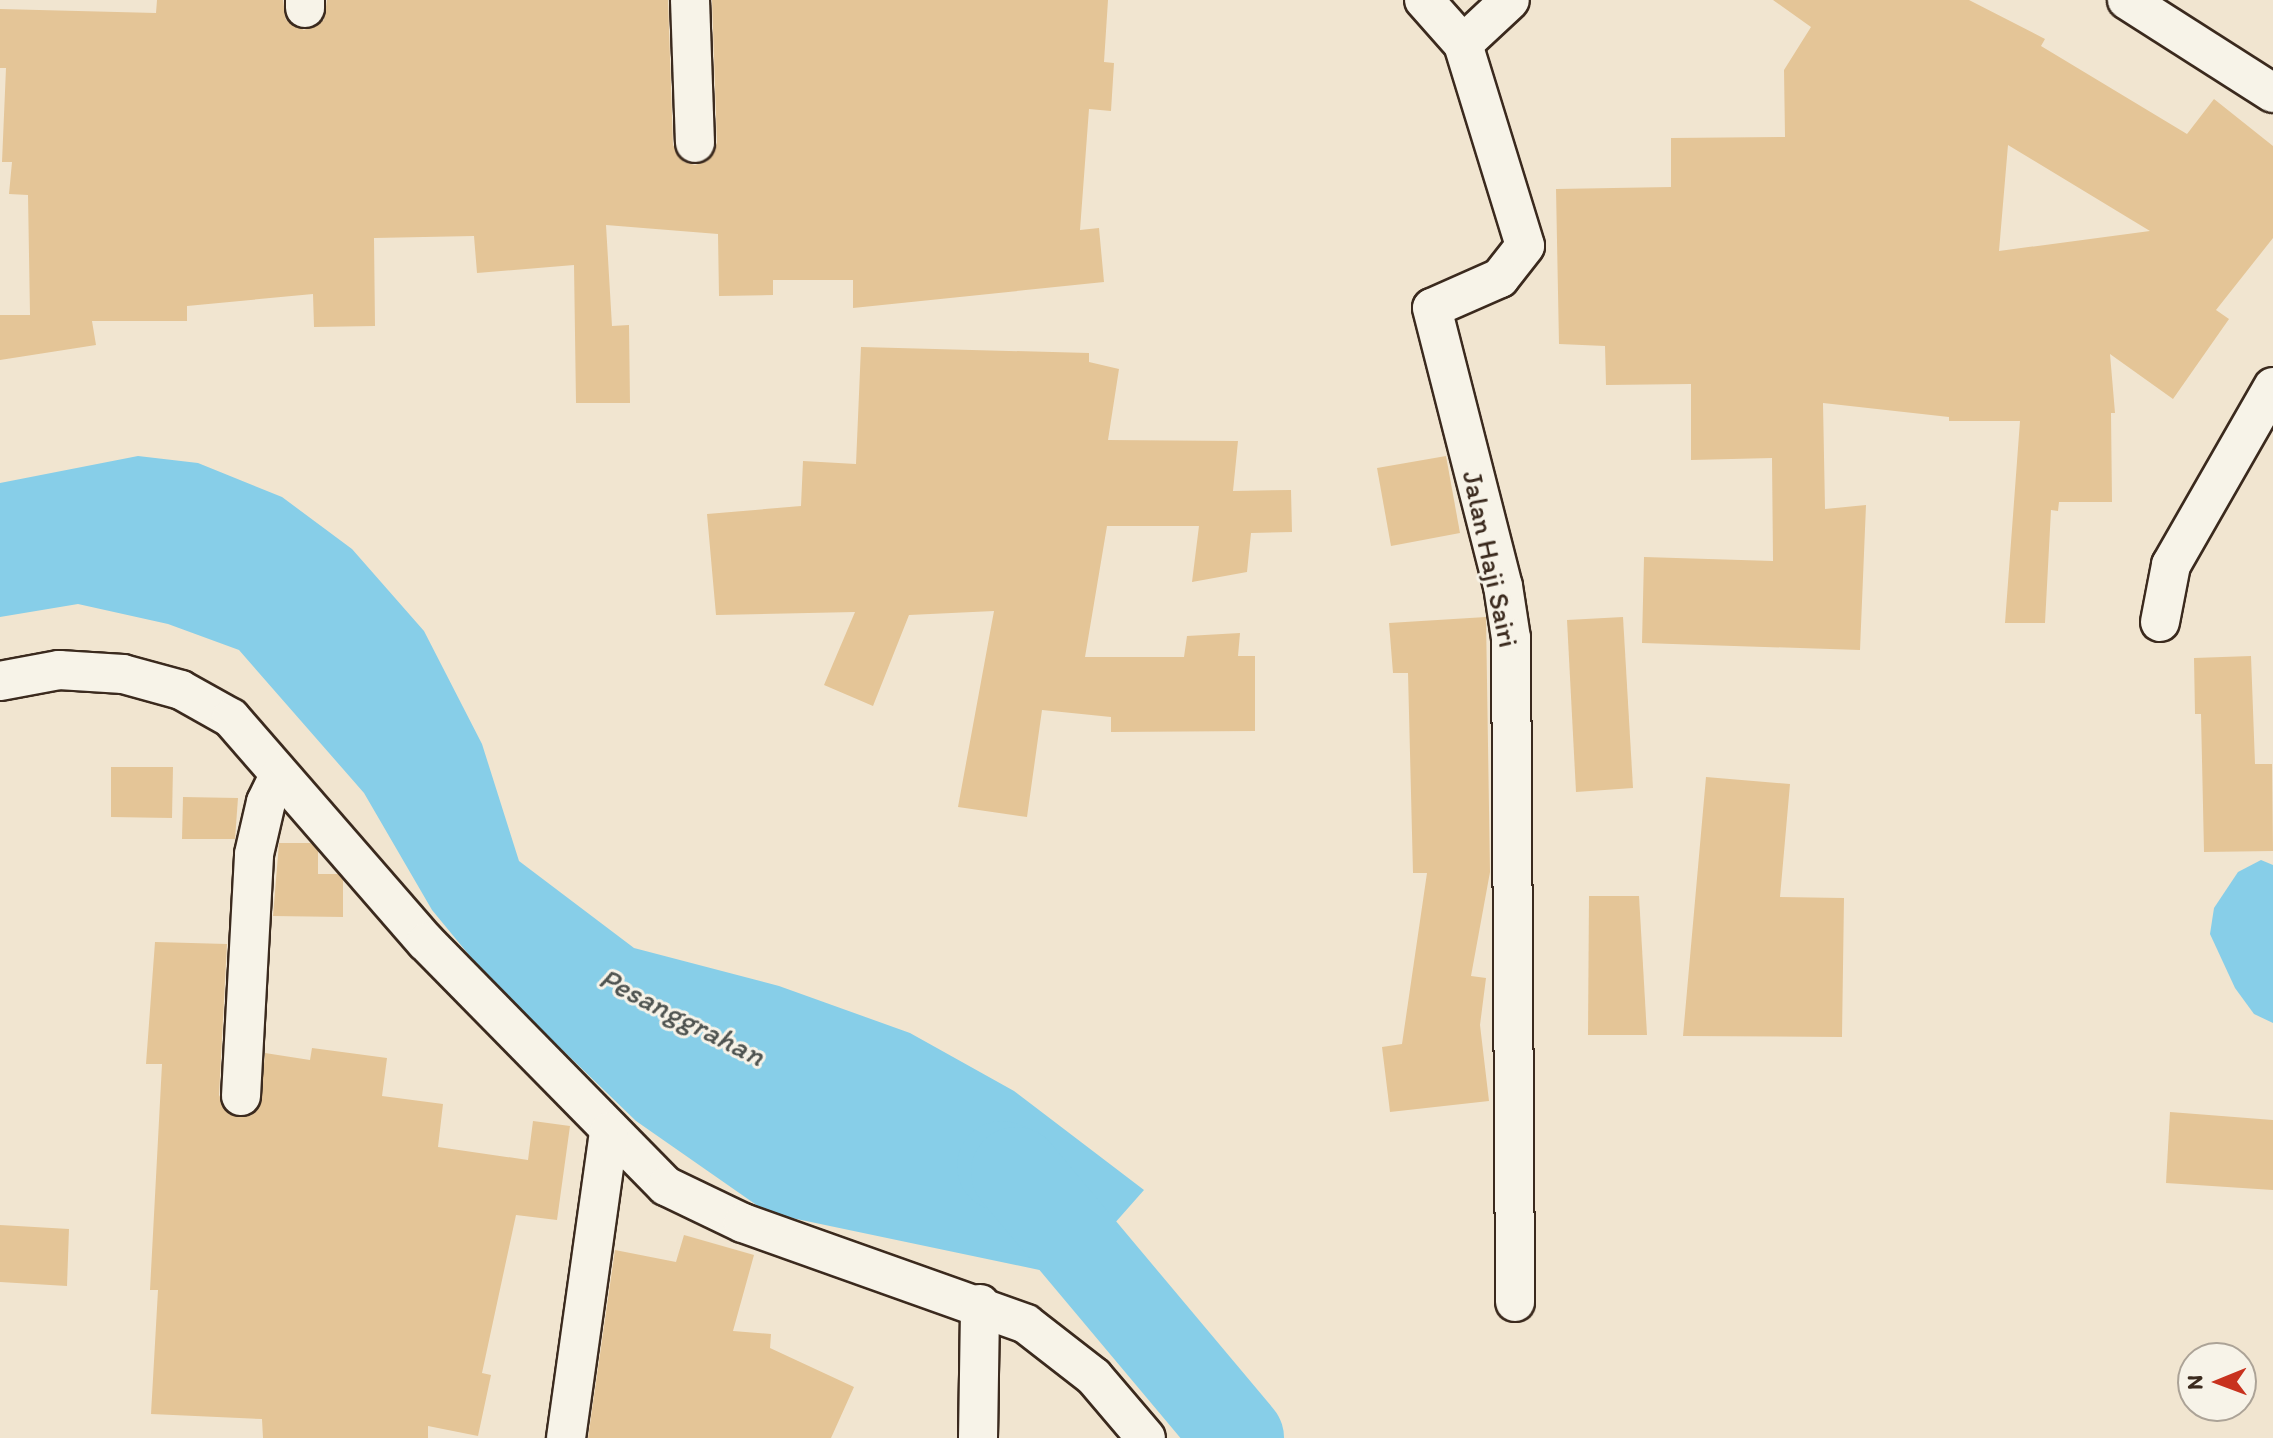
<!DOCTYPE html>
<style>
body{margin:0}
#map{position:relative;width:2273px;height:1438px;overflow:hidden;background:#f1e5d0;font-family:Itim,sans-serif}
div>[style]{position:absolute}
.water>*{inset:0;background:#87cee8}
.river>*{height:90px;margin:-45px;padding:0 45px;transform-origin:45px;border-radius:45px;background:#87cee8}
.building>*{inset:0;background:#e4c597}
.roads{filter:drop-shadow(2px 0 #3b2a1e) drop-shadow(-2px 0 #3b2a1e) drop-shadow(0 2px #3b2a1e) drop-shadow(0 -2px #3b2a1e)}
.street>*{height:38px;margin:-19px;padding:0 19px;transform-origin:19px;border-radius:19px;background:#f7f3e8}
span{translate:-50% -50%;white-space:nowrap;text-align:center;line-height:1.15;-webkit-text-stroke:6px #f7f3e8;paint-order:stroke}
.street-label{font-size:28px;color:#3b2a1e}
.water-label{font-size:30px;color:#4e5350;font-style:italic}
.north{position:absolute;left:2177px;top:1342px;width:80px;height:80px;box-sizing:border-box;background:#f7f3e8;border:2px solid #aca397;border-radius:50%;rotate:269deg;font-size:22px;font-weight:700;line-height:32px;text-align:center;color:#3b2a1e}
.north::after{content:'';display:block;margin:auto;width:28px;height:36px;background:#c8321e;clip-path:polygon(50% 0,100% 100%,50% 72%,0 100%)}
</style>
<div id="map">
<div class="water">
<div style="clip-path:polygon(138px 456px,198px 463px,282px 497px,352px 549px,424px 631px,482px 744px,519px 861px,634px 948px,779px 986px,910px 1033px,1014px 1091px,1144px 1190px,1068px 1276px,768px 1213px,636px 1121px,488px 978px,432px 910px,364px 793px,239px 650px,168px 624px,78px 604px,0 617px,0 483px)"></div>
<div style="clip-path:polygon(2261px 860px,2273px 865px,2273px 1023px,2254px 1014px,2235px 988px,2210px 934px,2214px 908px,2238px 872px)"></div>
</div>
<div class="river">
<div style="left:1002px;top:1166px;width:15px;rotate:23deg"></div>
<div style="left:1016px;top:1172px;width:347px;rotate:50deg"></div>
</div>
<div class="building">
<div style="clip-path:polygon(157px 0,283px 0,286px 20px,304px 30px,324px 20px,327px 0,668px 0,673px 145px,684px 162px,695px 165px,707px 161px,717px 143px,712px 0,1108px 0,1104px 62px,1114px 63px,1111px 111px,1089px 109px,1080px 230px,1099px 228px,1104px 282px,853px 308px,853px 280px,773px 280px,773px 295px,719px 296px,718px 234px,606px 225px,612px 326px,629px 325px,630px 403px,576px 403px,574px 265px,477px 273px,474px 236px,374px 238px,375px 326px,314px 327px,313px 294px,187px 306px,187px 321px,92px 321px,96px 345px,0 360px,0 315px,30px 315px,28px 195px,9px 194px,12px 162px,2px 162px,6px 68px,0 68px,0 9px,156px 13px)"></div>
<div style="clip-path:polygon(evenodd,1773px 0,1969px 0,2045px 39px,2041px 46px,2187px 134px,2214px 99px,2273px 146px,2273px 238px,2216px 310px,2229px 319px,2173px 399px,2110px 354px,2115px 413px,2111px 413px,2112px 502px,2059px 502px,2058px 511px,2051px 510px,2045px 623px,2005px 623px,2020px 421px,1949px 421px,1949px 417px,1823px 403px,1825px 509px,1866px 505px,1860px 650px,1642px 643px,1644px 557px,1773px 561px,1772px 458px,1691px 460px,1691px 384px,1606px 385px,1605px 346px,1559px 344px,1556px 189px,1671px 187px,1671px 138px,1785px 137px,1784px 70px,1811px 27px,1773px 0,2008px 145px,2150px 231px,1999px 251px,2008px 145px)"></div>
<div style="clip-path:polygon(861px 347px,1089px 353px,1089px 362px,1119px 369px,1108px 440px,1238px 441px,1233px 491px,1291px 490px,1292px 532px,1251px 533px,1247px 572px,1192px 582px,1199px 526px,1107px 526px,1085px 657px,1184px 657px,1187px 636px,1240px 633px,1238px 656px,1255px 656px,1255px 731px,1111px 732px,1111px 717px,1042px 710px,1027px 817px,958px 807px,994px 611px,909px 615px,873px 706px,824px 685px,855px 612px,716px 615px,707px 514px,801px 506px,803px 461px,856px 464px)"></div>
<div style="clip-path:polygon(1446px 456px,1460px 533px,1391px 546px,1377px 468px)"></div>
<div style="clip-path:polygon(1486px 617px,1490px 872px,1471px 976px,1486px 978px,1480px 1025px,1489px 1101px,1390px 1112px,1382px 1047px,1402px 1044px,1427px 873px,1413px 873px,1408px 673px,1393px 673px,1389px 623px)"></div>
<div style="clip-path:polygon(1623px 617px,1633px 788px,1576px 792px,1567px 620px)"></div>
<div style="clip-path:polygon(2251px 656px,2255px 764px,2272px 764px,2273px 851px,2204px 852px,2201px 714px,2195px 714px,2194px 658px)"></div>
<div style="clip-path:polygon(111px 767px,173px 767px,172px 818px,111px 817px)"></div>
<div style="clip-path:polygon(1706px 777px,1790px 784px,1780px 897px,1844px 898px,1842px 1037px,1683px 1036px)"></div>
<div style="clip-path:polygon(183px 797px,238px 798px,235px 839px,182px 839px)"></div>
<div style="clip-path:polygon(279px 843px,311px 843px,318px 851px,318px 874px,338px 874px,343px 880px,343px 917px,273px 916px)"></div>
<div style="clip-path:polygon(1589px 896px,1639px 896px,1647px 1035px,1588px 1035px)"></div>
<div style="clip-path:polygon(155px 942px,227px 944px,219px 1095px,230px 1115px,250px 1116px,260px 1107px,265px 1053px,310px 1060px,312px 1048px,387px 1058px,382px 1096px,443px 1104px,438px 1147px,528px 1160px,533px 1121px,570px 1126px,557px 1220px,516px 1215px,482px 1373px,491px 1375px,478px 1436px,428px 1426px,428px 1438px,263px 1438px,262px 1419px,151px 1414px,158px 1290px,150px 1290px,162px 1064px,146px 1064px)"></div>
<div style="clip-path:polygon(2170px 1112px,2273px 1120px,2273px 1190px,2166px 1183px)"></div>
<div style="clip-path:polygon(0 1225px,69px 1229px,67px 1286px,0 1282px)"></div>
<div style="clip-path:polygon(684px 1235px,754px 1255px,733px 1331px,771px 1334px,770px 1348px,854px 1387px,831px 1438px,588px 1438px,615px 1250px,676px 1262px)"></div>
</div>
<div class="roads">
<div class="street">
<div style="left:305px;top:0;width:8px;rotate:90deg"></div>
<div style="left:690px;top:0;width:143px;rotate:88deg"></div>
<div style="left:1424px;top:0;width:59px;rotate:48.4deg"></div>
<div style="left:1463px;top:44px;width:211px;rotate:72.9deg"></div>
<div style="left:1525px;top:246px;width:41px;rotate:128deg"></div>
<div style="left:1500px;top:278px;width:74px;rotate:156.2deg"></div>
<div style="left:1432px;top:308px;width:287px;rotate:75.7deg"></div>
<div style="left:1503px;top:586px;width:53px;rotate:81.3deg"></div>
<div style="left:1511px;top:638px;width:664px;rotate:89.65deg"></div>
<div style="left:2127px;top:0;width:173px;rotate:32.5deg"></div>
<div style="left:1463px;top:44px;width:64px;rotate:-43.1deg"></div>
<div style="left:2160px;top:622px;width:58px;rotate:-79.1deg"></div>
<div style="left:2171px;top:565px;width:205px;rotate:-60.2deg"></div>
<div style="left:0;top:681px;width:60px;rotate:-10.6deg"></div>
<div style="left:59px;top:670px;width:64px;rotate:3.6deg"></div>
<div style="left:123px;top:674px;width:60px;rotate:15.4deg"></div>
<div style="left:181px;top:690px;width:57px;rotate:29.2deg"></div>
<div style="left:231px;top:718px;width:297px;rotate:49deg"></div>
<div style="left:426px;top:942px;width:342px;rotate:45.5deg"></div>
<div style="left:666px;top:1186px;width:85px;rotate:25.7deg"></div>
<div style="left:743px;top:1223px;width:300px;rotate:19.6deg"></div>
<div style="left:1026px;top:1324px;width:86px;rotate:37.9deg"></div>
<div style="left:1094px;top:1377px;width:80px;rotate:49.6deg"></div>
<div style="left:241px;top:1096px;width:242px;rotate:-86.9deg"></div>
<div style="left:254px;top:854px;width:53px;rotate:-77deg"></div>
<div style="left:266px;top:802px;width:28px;rotate:-64deg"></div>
<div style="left:566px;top:1438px;width:309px;rotate:-82deg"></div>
<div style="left:978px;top:1438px;width:134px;rotate:-89.1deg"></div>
</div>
</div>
<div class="street-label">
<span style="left:1491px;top:559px;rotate:78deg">Jalan Haji Sairi</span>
</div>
<div class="water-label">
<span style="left:682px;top:1017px;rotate:27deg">Pesanggrahan</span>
</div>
<div class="north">N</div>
</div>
